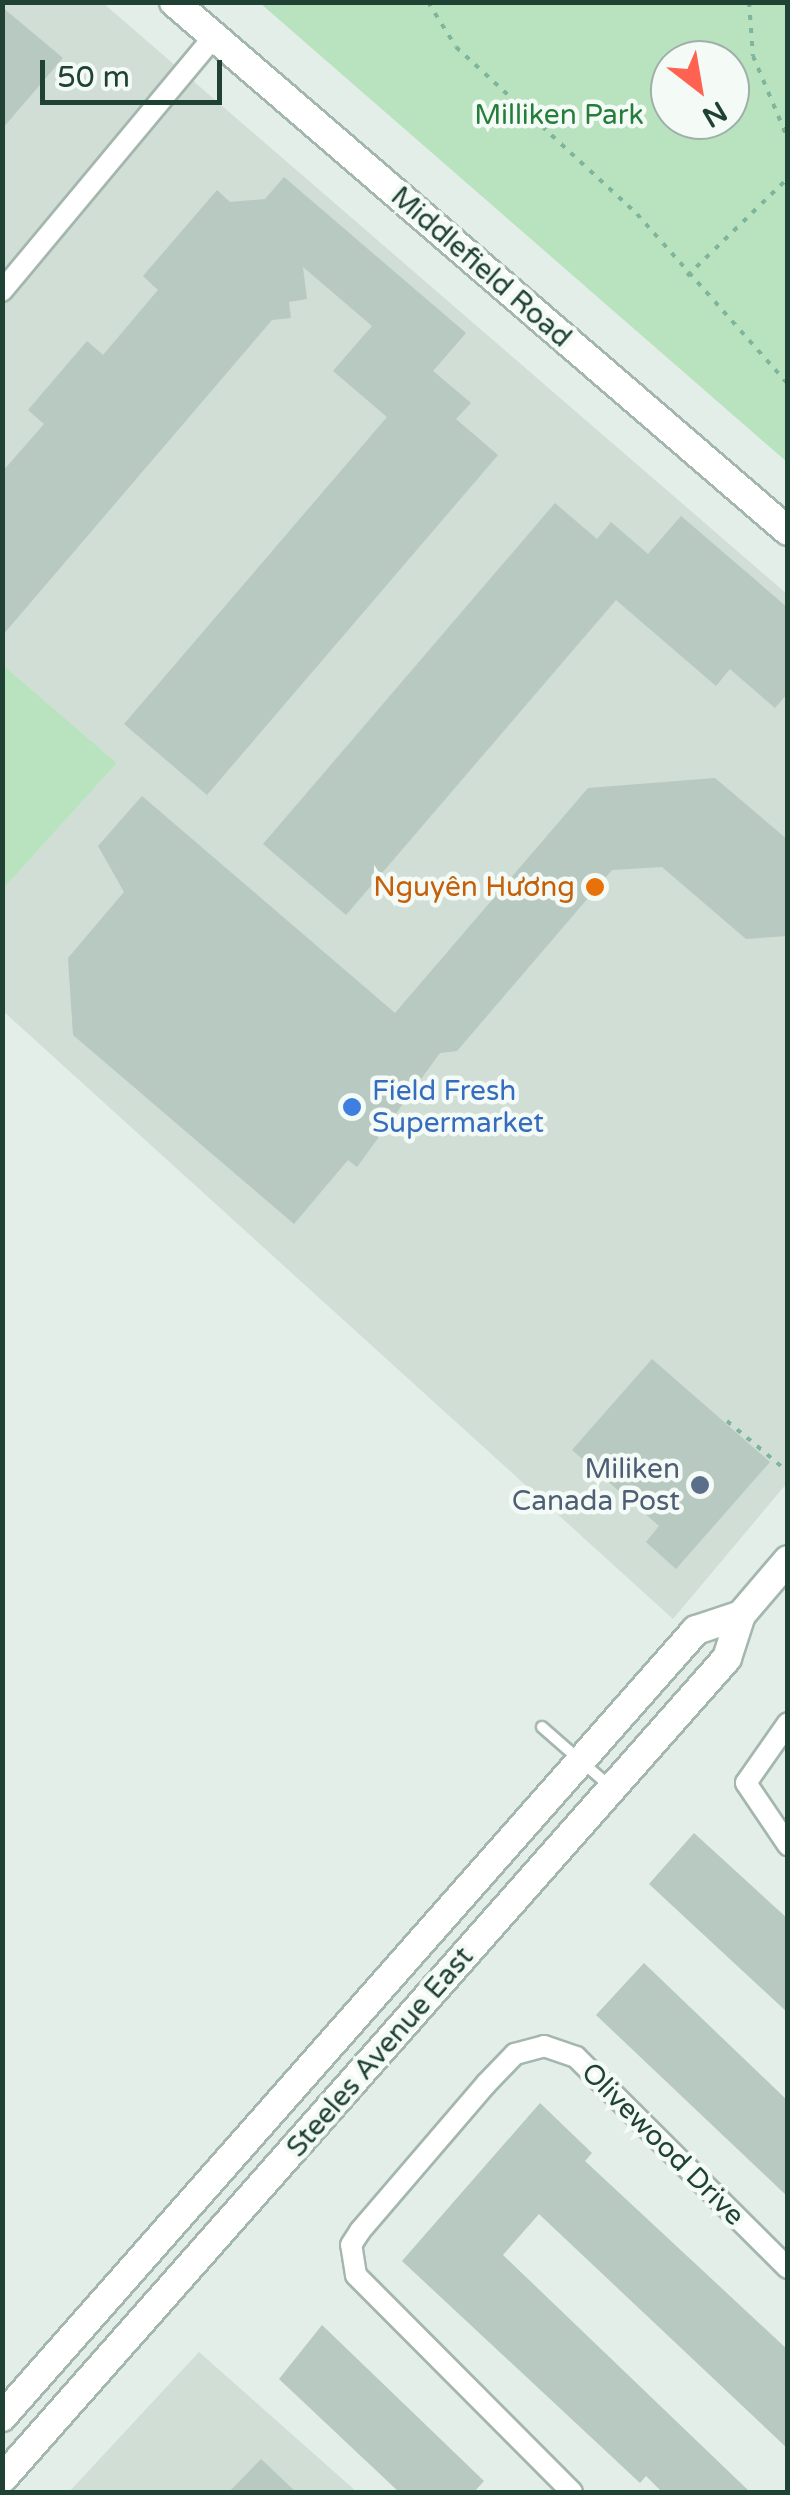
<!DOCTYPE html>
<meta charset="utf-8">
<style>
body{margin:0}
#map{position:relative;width:790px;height:2495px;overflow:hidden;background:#e2eee7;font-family:"Varela Round",sans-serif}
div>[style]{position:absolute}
.built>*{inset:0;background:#d0ded6}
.green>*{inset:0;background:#b9e2be}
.building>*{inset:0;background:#b7c9c0}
.path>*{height:4px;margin-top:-2px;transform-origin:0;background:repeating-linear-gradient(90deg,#7fb59d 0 5px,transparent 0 13px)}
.roads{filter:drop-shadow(2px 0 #a4b7ae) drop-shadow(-2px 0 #a4b7ae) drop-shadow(0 2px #a4b7ae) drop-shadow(0 -2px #a4b7ae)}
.lane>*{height:10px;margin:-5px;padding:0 5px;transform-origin:5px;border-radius:5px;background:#fff}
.street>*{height:20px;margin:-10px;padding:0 10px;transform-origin:10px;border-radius:10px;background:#fff}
.secondary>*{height:28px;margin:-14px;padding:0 14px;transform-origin:14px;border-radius:14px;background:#fff}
.dots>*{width:28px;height:28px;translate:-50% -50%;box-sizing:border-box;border:5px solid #f4faf6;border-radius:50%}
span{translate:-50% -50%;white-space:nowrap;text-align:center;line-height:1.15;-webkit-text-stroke:9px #f4faf6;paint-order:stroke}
.park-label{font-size:28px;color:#257d3b}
.street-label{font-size:28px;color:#204234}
.food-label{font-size:28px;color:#c56008}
.right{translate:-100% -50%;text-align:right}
.shop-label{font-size:28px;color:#366cbe}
.left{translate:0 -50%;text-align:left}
.service-label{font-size:28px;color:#4e5e75}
.frame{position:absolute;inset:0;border:5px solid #204234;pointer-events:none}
.north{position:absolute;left:650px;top:40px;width:100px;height:100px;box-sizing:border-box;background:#f4faf6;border:2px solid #9fb0a8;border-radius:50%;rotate:149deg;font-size:28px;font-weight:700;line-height:40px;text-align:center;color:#204234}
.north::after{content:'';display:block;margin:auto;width:35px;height:45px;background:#ff6250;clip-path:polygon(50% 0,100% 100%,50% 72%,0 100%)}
.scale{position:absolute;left:40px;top:60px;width:182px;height:45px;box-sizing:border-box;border:5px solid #204234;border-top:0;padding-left:12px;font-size:30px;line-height:35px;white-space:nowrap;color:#204234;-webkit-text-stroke:8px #f4faf6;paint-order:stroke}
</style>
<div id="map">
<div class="built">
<div style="clip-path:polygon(3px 3px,103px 3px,787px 594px,787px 1483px,673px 1619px,3px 1011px,3px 889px,117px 763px,3px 665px)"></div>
<div style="clip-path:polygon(199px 2352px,357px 2492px,69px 2492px)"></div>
</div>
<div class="green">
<div style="clip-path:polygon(evenodd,260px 3px,787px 3px,787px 462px,260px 3px,670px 60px,730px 60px,730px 120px,670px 120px,670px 60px)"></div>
<div style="clip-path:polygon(3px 665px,117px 763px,3px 889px)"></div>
</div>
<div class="building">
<div style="clip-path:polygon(2px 7px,63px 58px,2px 129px)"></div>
<div style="clip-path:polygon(284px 177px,466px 333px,433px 371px,471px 403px,456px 419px,498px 455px,207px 795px,124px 724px,387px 417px,333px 371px,372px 326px,303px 267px,307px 299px,289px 302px,291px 318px,272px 320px,2px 636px,2px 472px,44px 424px,28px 410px,87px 341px,103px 355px,158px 290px,143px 276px,217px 190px,230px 202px,265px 199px)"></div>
<div style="clip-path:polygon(555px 503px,597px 539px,611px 522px,648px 554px,681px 516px,788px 608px,788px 693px,775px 708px,730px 669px,716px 686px,616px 600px,346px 915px,263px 844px)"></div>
<div style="clip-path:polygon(715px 778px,788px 840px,788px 936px,746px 939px,662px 867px,612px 870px,457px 1051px,440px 1053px,357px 1167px,348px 1160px,294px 1224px,73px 1035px,68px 958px,124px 892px,98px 846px,142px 796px,395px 1013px,588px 788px)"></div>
<div style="clip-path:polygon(652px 1359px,770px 1462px,676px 1569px,646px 1542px,659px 1526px,572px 1450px)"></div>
<div style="clip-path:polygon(694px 1833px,788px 1919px,788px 2013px,649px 1884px)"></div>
<div style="clip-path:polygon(644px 1963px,788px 2101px,788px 2197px,596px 2015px)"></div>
<div style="clip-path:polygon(540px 2103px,592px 2153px,585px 2161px,788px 2350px,788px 2449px,539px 2214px,503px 2255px,750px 2492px,662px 2492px,646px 2476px,640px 2483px,402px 2261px)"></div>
<div style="clip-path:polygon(322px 2325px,484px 2481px,474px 2492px,399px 2492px,279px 2379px)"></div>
<div style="clip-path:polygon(261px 2459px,296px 2492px,229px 2492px)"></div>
</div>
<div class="path">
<div style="left:428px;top:2px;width:53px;rotate:58.1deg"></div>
<div style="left:456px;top:47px;width:246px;rotate:42.7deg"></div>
<div style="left:637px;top:214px;width:227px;rotate:48.4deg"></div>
<div style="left:749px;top:2px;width:54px;rotate:85.8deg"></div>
<div style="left:753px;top:56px;width:88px;rotate:67.2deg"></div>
<div style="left:787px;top:137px;width:46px;rotate:88.8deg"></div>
<div style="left:687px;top:276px;width:138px;rotate:-44.1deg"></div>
<div style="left:727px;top:1421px;width:80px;rotate:39.9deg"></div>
</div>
<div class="roads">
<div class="lane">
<div style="left:542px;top:1727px;width:93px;rotate:41.1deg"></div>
</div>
<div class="street">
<div style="left:2px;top:291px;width:331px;rotate:-50.2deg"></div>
<div style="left:788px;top:1723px;width:73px;rotate:125deg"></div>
<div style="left:746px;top:1783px;width:75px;rotate:55.9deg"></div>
<div style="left:572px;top:2492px;width:306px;rotate:-134.9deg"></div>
<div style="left:356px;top:2275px;width:30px;rotate:-99deg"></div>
<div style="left:351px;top:2245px;width:17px;rotate:-57deg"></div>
<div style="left:360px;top:2231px;width:194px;rotate:-49.4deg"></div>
<div style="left:486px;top:2084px;width:42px;rotate:-46deg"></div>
<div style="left:515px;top:2054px;width:30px;rotate:-15deg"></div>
<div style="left:544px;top:2046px;width:34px;rotate:19deg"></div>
<div style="left:576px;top:2057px;width:299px;rotate:44.9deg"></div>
</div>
<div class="secondary">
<div style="left:174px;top:2px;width:810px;rotate:40.75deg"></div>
<div style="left:2px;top:2417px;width:1049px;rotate:-48.59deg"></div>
<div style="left:696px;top:1630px;width:47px;rotate:-18.4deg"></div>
<div style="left:2px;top:2479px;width:1095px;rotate:-48.55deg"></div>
<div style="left:727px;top:1658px;width:45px;rotate:-72deg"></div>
<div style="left:741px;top:1615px;width:72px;rotate:-49.5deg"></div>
</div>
</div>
<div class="dots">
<div style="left:595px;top:887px;background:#e8710a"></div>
<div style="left:352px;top:1107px;background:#3f7fe0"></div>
<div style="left:700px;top:1485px;background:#5c6f8a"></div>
</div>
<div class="park-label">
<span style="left:559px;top:115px">Milliken Park</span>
</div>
<div class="street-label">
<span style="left:481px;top:267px;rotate:41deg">Middlefield Road</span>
<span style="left:380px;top:2052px;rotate:-49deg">Steeles Avenue East</span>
<span style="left:663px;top:2144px;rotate:45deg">Olivewood Drive</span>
</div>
<div class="food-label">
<span class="right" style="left:575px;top:887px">Nguyên Hương</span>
</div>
<div class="shop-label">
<span class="left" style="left:372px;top:1107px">Field Fresh<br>Supermarket</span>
</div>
<div class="service-label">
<span class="right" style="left:680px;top:1485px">Miliken<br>Canada Post</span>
</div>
<div class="frame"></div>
<div class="north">N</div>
<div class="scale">50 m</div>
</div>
